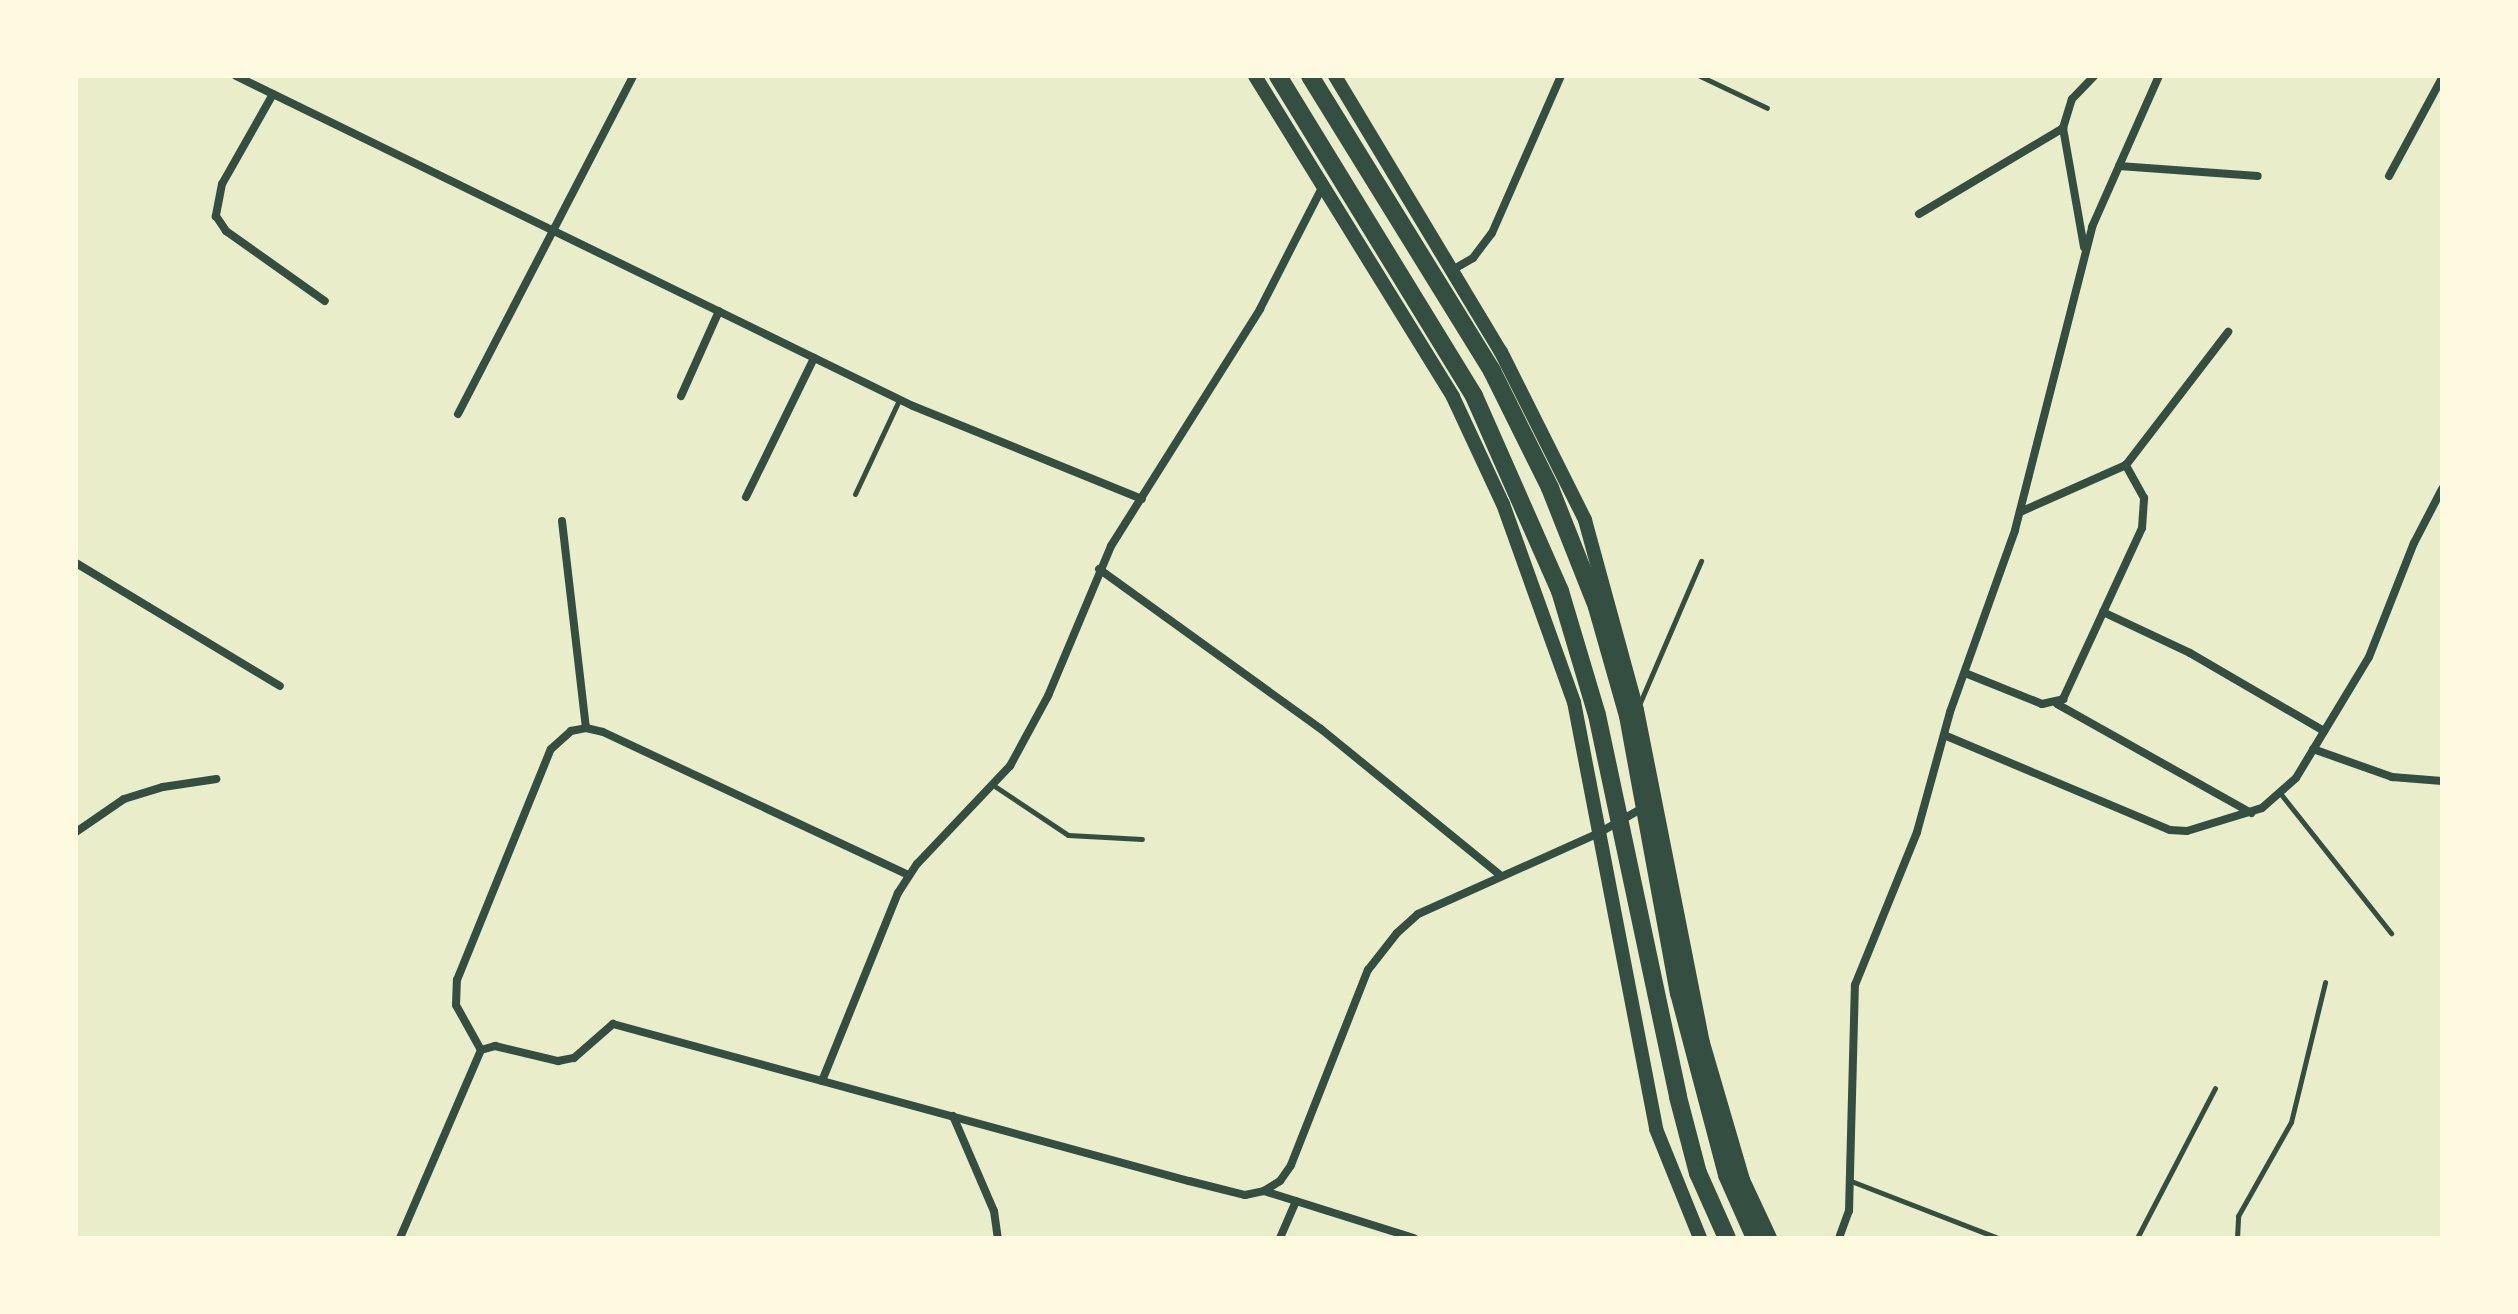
<!DOCTYPE html>
<style>
body{margin:0}
#map{position:relative;width:2518px;height:1314px;overflow:hidden;background:#e9edc9;font-family:"Alegreya Sans",sans-serif}
div>[style]{position:absolute}
.service>*{height:5px;margin:-2.5px;padding:0 2.5px;transform-origin:2.5px;border-radius:2.5px;background:#344e41}
.minor>*{height:8px;margin:-4px;padding:0 4px;transform-origin:4px;border-radius:4px;background:#344e41}
.tertiary>*{height:14px;margin:-7px;padding:0 7px;transform-origin:7px;border-radius:7px;background:#344e41}
.trunk>*{height:18px;margin:-9px;padding:0 9px;transform-origin:9px;border-radius:9px;background:#344e41}
span{translate:-50% -50%;white-space:nowrap;text-align:center;line-height:1.15;-webkit-text-stroke:8px #fefae0;paint-order:stroke}
.frame{position:absolute;inset:0;border:78px solid #fefae0;pointer-events:none}
</style>
<div id="map">
<div class="service">
<div style="left:1700px;top:76px;width:74px;rotate:25.5deg"></div>
<div style="left:855px;top:494px;width:104px;rotate:-64.9deg"></div>
<div style="left:1639px;top:705px;width:157px;rotate:-66.7deg"></div>
<div style="left:993px;top:785px;width:90px;rotate:33.7deg"></div>
<div style="left:1068px;top:835px;width:74px;rotate:3.1deg"></div>
<div style="left:2280px;top:793px;width:179px;rotate:51.6deg"></div>
<div style="left:1851px;top:1181px;width:158px;rotate:21.2deg"></div>
<div style="left:2137px;top:1238px;width:169px;rotate:-62.5deg"></div>
<div style="left:2237px;top:1238px;width:22px;rotate:-87deg"></div>
<div style="left:2238px;top:1216px;width:108px;rotate:-60.6deg"></div>
<div style="left:2291px;top:1122px;width:144px;rotate:-76.3deg"></div>
</div>
<div class="minor">
<div style="left:236px;top:76px;width:753px;rotate:25.99deg"></div>
<div style="left:913px;top:406px;width:247px;rotate:22.1deg"></div>
<div style="left:273px;top:94px;width:103px;rotate:119.5deg"></div>
<div style="left:222px;top:184px;width:33px;rotate:101deg"></div>
<div style="left:216px;top:216px;width:18px;rotate:56deg"></div>
<div style="left:226px;top:231px;width:121px;rotate:35.3deg"></div>
<div style="left:2119px;top:166px;width:139px;rotate:4.1deg"></div>
<div style="left:2389px;top:176px;width:111px;rotate:-61.6deg"></div>
<div style="left:1919px;top:214px;width:168px;rotate:-30.8deg"></div>
<div style="left:2084px;top:247px;width:121px;rotate:-100deg"></div>
<div style="left:2063px;top:128px;width:30px;rotate:-73deg"></div>
<div style="left:2072px;top:99px;width:32px;rotate:-46deg"></div>
<div style="left:1454px;top:269px;width:22px;rotate:-30deg"></div>
<div style="left:1473px;top:258px;width:31px;rotate:-53deg"></div>
<div style="left:1492px;top:233px;width:171px;rotate:-66.3deg"></div>
<div style="left:681px;top:396px;width:93px;rotate:-65.9deg"></div>
<div style="left:458px;top:414px;width:381px;rotate:-62.6deg"></div>
<div style="left:746px;top:497px;width:155px;rotate:-63.9deg"></div>
<div style="left:2020px;top:512px;width:116px;rotate:-23.9deg"></div>
<div style="left:2126px;top:465px;width:168px;rotate:-52.5deg"></div>
<div style="left:562px;top:521px;width:208px;rotate:83.4deg"></div>
<div style="left:76px;top:563px;width:238px;rotate:31.1deg"></div>
<div style="left:1099px;top:569px;width:274px;rotate:35.8deg"></div>
<div style="left:1321px;top:729px;width:230px;rotate:39.2deg"></div>
<div style="left:2103px;top:612px;width:96px;rotate:25.2deg"></div>
<div style="left:2190px;top:653px;width:155px;rotate:30.2deg"></div>
<div style="left:1965px;top:673px;width:83px;rotate:21.9deg"></div>
<div style="left:2042px;top:704px;width:22px;rotate:-13deg"></div>
<div style="left:2063px;top:699px;width:188px;rotate:-65.2deg"></div>
<div style="left:2142px;top:528px;width:30px;rotate:-86deg"></div>
<div style="left:2144px;top:498px;width:38px;rotate:-119deg"></div>
<div style="left:2057px;top:704px;width:223px;rotate:29.3deg"></div>
<div style="left:1944px;top:735px;width:245px;rotate:22.8deg"></div>
<div style="left:2170px;top:830px;width:17px;rotate:3deg"></div>
<div style="left:2187px;top:831px;width:78px;rotate:-17deg"></div>
<div style="left:2262px;top:808px;width:45px;rotate:-41.4deg"></div>
<div style="left:2296px;top:778px;width:141px;rotate:-58.9deg"></div>
<div style="left:2369px;top:657px;width:123px;rotate:-68.5deg"></div>
<div style="left:2414px;top:543px;width:61px;rotate:-62.6deg"></div>
<div style="left:2313px;top:749px;width:84px;rotate:19.5deg"></div>
<div style="left:2392px;top:777px;width:50px;rotate:4.6deg"></div>
<div style="left:76px;top:832px;width:58px;rotate:-34.5deg"></div>
<div style="left:124px;top:799px;width:41px;rotate:-17.1deg"></div>
<div style="left:163px;top:787px;width:54px;rotate:-8.6deg"></div>
<div style="left:481px;top:1050px;width:51px;rotate:-119.1deg"></div>
<div style="left:456px;top:1005px;width:25px;rotate:-88deg"></div>
<div style="left:457px;top:980px;width:249px;rotate:-67.9deg"></div>
<div style="left:551px;top:749px;width:27px;rotate:-42deg"></div>
<div style="left:571px;top:731px;width:15px;rotate:-11deg"></div>
<div style="left:586px;top:728px;width:17px;rotate:13deg"></div>
<div style="left:603px;top:732px;width:337px;rotate:25.1deg"></div>
<div style="left:822px;top:1081px;width:203px;rotate:-68deg"></div>
<div style="left:898px;top:893px;width:35px;rotate:-57deg"></div>
<div style="left:917px;top:864px;width:135px;rotate:-46.5deg"></div>
<div style="left:1010px;top:766px;width:80px;rotate:-61.5deg"></div>
<div style="left:1048px;top:696px;width:163px;rotate:-67.2deg"></div>
<div style="left:1111px;top:546px;width:280px;rotate:-57.8deg"></div>
<div style="left:1260px;top:309px;width:138px;rotate:-62.9deg"></div>
<div style="left:953px;top:1116px;width:103px;rotate:66.7deg"></div>
<div style="left:994px;top:1211px;width:27px;rotate:82deg"></div>
<div style="left:1264px;top:1191px;width:157px;rotate:17.4deg"></div>
<div style="left:400px;top:1238px;width:205px;rotate:-66.7deg"></div>
<div style="left:481px;top:1050px;width:15px;rotate:-16deg"></div>
<div style="left:495px;top:1046px;width:65px;rotate:13.4deg"></div>
<div style="left:558px;top:1061px;width:16px;rotate:-11deg"></div>
<div style="left:574px;top:1058px;width:52px;rotate:-41.1deg"></div>
<div style="left:613px;top:1024px;width:597px;rotate:15.25deg"></div>
<div style="left:1189px;top:1181px;width:58px;rotate:14deg"></div>
<div style="left:1245px;top:1195px;width:19px;rotate:-12deg"></div>
<div style="left:1264px;top:1191px;width:19px;rotate:-32deg"></div>
<div style="left:1280px;top:1181px;width:19px;rotate:-55deg"></div>
<div style="left:1291px;top:1165px;width:210px;rotate:-68.5deg"></div>
<div style="left:1368px;top:970px;width:47px;rotate:-51.9deg"></div>
<div style="left:1397px;top:933px;width:28px;rotate:-42deg"></div>
<div style="left:1418px;top:914px;width:196px;rotate:-24.1deg"></div>
<div style="left:1597px;top:834px;width:56px;rotate:-29.7deg"></div>
<div style="left:1280px;top:1238px;width:40px;rotate:-66.6deg"></div>
<div style="left:1839px;top:1238px;width:29px;rotate:-70deg"></div>
<div style="left:1849px;top:1211px;width:226px;rotate:-88.5deg"></div>
<div style="left:1855px;top:985px;width:165px;rotate:-67.9deg"></div>
<div style="left:1917px;top:832px;width:124px;rotate:-74.6deg"></div>
<div style="left:1950px;top:712px;width:193px;rotate:-70.3deg"></div>
<div style="left:2015px;top:530px;width:313px;rotate:-75.7deg"></div>
<div style="left:2092px;top:227px;width:165px;rotate:-66.1deg"></div>
</div>
<div class="tertiary">
<div style="left:1255px;top:76px;width:377px;rotate:58.3deg"></div>
<div style="left:1453px;top:397px;width:118px;rotate:65deg"></div>
<div style="left:1503px;top:504px;width:210px;rotate:70.3deg"></div>
<div style="left:1574px;top:702px;width:435px;rotate:79.1deg"></div>
<div style="left:1656px;top:1129px;width:118px;rotate:68deg"></div>
<div style="left:1335px;top:76px;width:322px;rotate:59deg"></div>
<div style="left:1501px;top:352px;width:188px;rotate:63.4deg"></div>
<div style="left:1585px;top:520px;width:197px;rotate:74.7deg"></div>
<div style="left:1637px;top:710px;width:339px;rotate:78.8deg"></div>
<div style="left:1703px;top:1043px;width:143px;rotate:73.7deg"></div>
<div style="left:1743px;top:1180px;width:64px;rotate:65deg"></div>
</div>
<div class="trunk">
<div style="left:1278px;top:76px;width:375px;rotate:58.5deg"></div>
<div style="left:1474px;top:396px;width:213px;rotate:66.2deg"></div>
<div style="left:1560px;top:591px;width:129px;rotate:73.4deg"></div>
<div style="left:1597px;top:715px;width:390px;rotate:78deg"></div>
<div style="left:1678px;top:1097px;width:79px;rotate:75.3deg"></div>
<div style="left:1698px;top:1173px;width:71px;rotate:66deg"></div>
<div style="left:1310px;top:76px;width:347px;rotate:58.3deg"></div>
<div style="left:1492px;top:371px;width:131px;rotate:63.6deg"></div>
<div style="left:1550px;top:488px;width:128px;rotate:68.4deg"></div>
<div style="left:1597px;top:607px;width:113px;rotate:74.1deg"></div>
<div style="left:1628px;top:716px;width:282px;rotate:79.6deg"></div>
<div style="left:1679px;top:993px;width:188px;rotate:75.2deg"></div>
<div style="left:1727px;top:1175px;width:69px;rotate:66deg"></div>
</div>
<div class="frame"></div>
</div>
